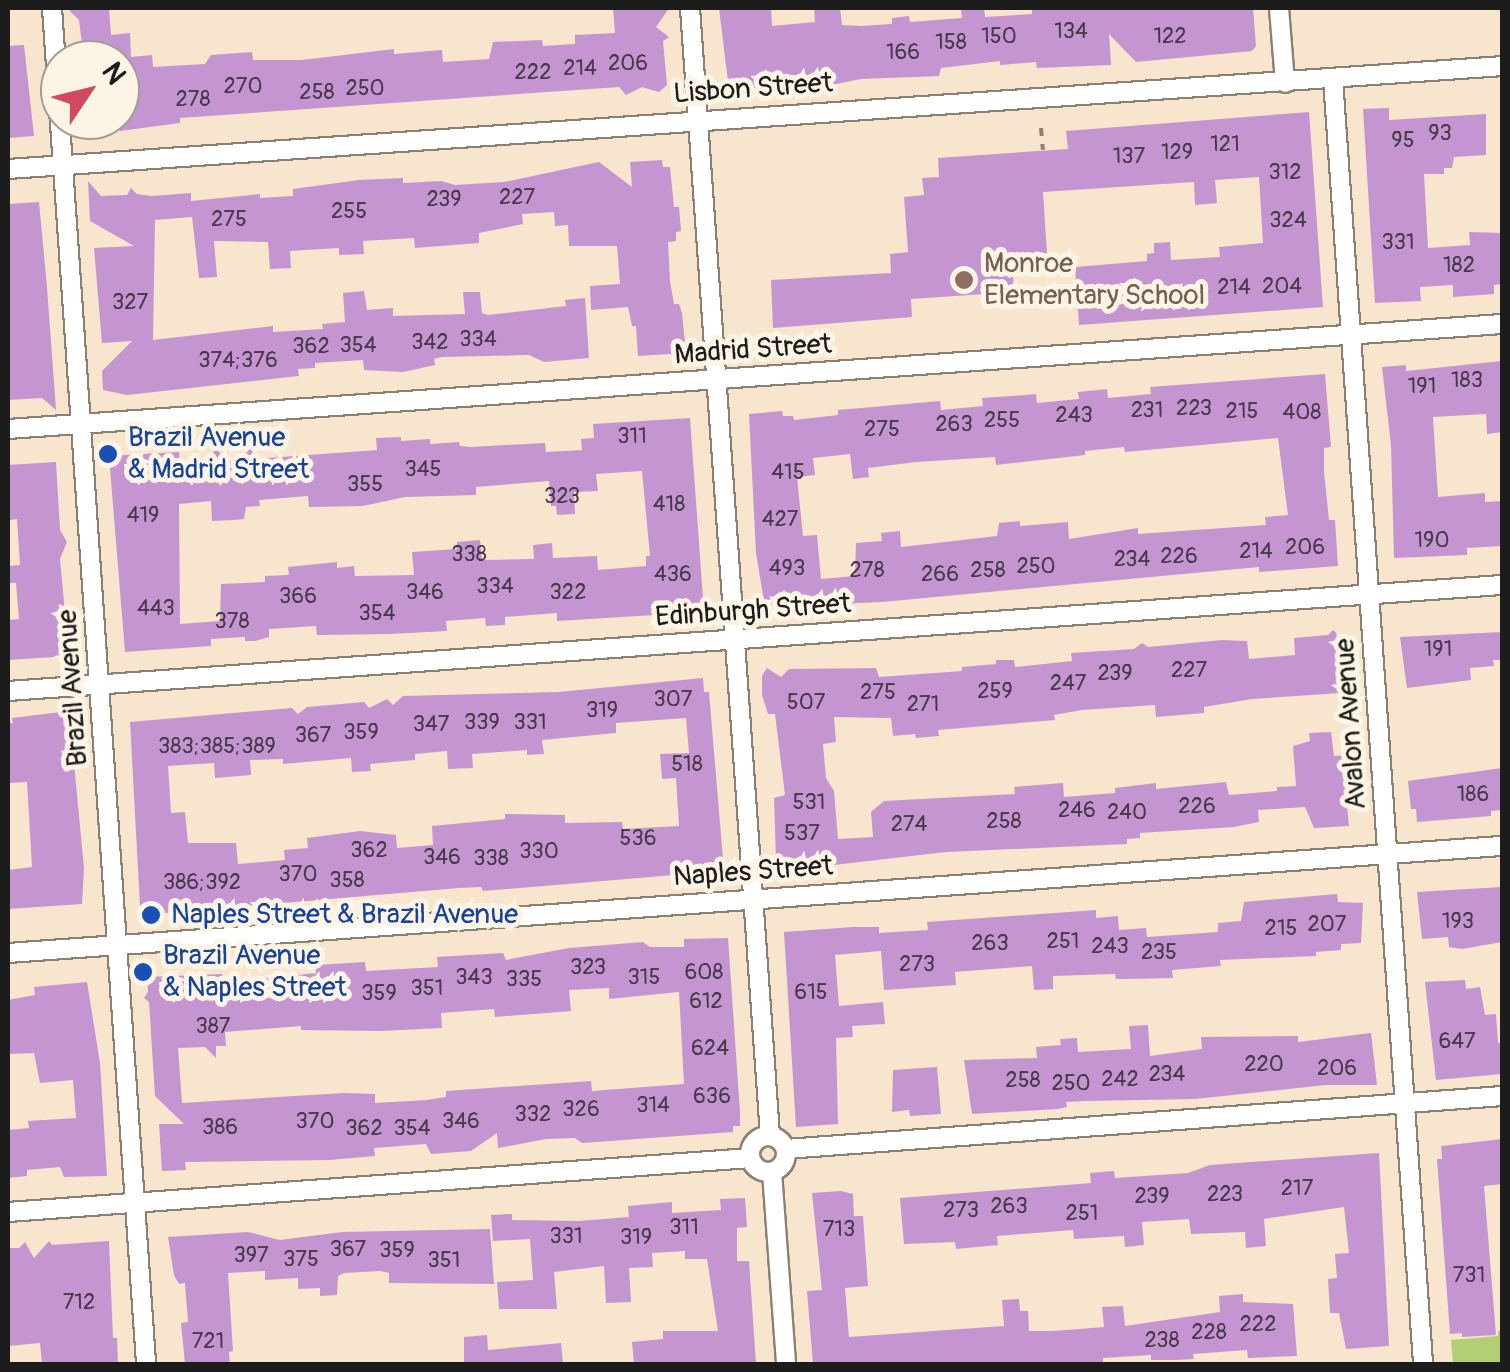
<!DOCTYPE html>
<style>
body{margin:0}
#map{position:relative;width:1510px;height:1372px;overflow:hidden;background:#f7e5cd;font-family:Pangolin,sans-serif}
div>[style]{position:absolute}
.green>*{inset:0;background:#b3cf75}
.building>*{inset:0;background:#c595d1}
.path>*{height:4px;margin-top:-2px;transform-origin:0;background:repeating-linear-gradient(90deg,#8a8074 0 8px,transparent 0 16px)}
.roads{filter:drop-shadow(2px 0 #8a8074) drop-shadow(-2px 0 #8a8074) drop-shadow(0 2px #8a8074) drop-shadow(0 -2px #8a8074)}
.minor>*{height:18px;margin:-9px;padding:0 9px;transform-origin:9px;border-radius:9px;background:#fff}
.minor>.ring{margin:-9px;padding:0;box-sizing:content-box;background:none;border:18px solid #fff;border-radius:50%}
.dots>*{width:28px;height:28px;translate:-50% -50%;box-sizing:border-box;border:5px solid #fcf5e5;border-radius:50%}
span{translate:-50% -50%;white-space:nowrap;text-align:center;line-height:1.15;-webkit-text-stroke:10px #fcf5e5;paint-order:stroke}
.number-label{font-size:22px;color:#463a49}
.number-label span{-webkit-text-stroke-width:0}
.street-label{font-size:28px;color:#1c1c1c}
.education-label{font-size:28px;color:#785e54}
.left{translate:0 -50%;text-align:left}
.transit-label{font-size:28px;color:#164399}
.frame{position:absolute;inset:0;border:10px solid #1c1c1c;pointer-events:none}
.north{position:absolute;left:40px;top:40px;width:100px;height:100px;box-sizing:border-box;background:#fcf5e5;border:2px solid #a29e95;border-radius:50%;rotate:55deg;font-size:28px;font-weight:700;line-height:40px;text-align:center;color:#1c1c1c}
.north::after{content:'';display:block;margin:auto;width:35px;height:45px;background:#d1495b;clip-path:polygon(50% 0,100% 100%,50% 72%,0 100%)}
</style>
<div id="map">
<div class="green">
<div style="clip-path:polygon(1498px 1331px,1502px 1331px,1502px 1364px,1453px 1364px,1451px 1340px,1498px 1336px)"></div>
</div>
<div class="building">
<div style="clip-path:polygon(109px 8px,111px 35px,130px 33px,131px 57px,152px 55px,153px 67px,205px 64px,211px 55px,252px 52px,253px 60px,302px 60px,394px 49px,394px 54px,442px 50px,443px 62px,489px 59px,493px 42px,542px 40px,543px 46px,575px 44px,575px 35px,615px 33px,613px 8px,669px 8px,656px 27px,669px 37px,663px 41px,667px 85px,659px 92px,642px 87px,626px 95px,619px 87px,180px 118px,180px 123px,120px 131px,120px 60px,84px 60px,79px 20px,69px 10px)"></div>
<div style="clip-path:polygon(719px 8px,771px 8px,772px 26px,815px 22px,814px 8px,840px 8px,842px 25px,861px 26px,892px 24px,892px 18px,909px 16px,910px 22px,962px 18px,961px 8px,984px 8px,985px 17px,1032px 14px,1032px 8px,1253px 8px,1256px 46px,1252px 51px,1136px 62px,1109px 34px,1111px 65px,1037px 68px,1036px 62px,1000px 65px,1000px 61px,941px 68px,939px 76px,861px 79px,821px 87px,820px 81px,796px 84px,796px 75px,762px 78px,762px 87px,729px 90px)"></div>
<div style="clip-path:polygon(24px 45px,34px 136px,8px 138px,8px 46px)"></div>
<div style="clip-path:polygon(1389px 108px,1389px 120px,1486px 114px,1486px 155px,1454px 157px,1452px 168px,1444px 168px,1444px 174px,1424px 174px,1428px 248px,1470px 245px,1469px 232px,1502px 233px,1502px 284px,1494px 285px,1494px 294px,1453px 297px,1453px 285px,1420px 287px,1421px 301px,1375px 303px,1363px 109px)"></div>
<div style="clip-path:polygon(1309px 112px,1323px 307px,1079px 325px,1075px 267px,1147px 261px,1147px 254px,1154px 253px,1154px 243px,1170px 242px,1171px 260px,1220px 257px,1219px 247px,1263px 243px,1259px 177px,1215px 180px,1217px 203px,1195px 205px,1194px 182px,1043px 192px,1047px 253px,1012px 256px,1014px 292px,911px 299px,912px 317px,773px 328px,771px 280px,891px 273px,890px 254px,908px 252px,904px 197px,924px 195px,922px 178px,939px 177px,938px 158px,1068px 149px,1066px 131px)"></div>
<div style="clip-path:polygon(662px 160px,663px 167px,670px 167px,674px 207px,679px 207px,681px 231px,676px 232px,676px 241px,668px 242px,670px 281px,674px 304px,679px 304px,682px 313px,686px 353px,638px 356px,636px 326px,632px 326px,628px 307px,591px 310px,590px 286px,620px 284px,617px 246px,569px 246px,568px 225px,555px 226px,554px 212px,522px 214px,523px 224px,479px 233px,479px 243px,415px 248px,414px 238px,363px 241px,364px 254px,339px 255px,339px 248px,290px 251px,291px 268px,270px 269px,268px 242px,214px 241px,217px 277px,199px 278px,192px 217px,155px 220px,153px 340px,273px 326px,273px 332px,323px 329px,322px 324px,345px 322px,343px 293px,364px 291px,367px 310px,393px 308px,393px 316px,465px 314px,463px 292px,480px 292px,482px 313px,488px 315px,566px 306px,565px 300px,585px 298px,589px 358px,544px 362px,529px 355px,442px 357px,434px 359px,435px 365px,403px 372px,364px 370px,363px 360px,315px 363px,315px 368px,298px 369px,299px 376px,127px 395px,103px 390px,102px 371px,132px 341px,102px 343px,94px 248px,134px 246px,90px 221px,88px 181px,101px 196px,127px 195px,131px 188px,137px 194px,152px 196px,191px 193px,191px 201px,260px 194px,260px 198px,293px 196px,293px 189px,359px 180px,403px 178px,403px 183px,441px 181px,455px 185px,504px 182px,599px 162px,632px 187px,630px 162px)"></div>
<div style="clip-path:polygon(39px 202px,47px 287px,56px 410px,42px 398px,8px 400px,8px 204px)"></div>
<div style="clip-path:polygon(1502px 361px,1502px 432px,1487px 434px,1486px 414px,1433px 417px,1438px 497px,1485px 493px,1485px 502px,1502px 501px,1502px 546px,1467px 548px,1467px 555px,1394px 558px,1391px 445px,1382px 367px,1406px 365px,1406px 371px)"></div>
<div style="clip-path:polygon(evenodd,1325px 374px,1331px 447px,1324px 448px,1324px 472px,1329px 520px,1335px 520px,1338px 566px,1259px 572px,1259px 567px,882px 602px,765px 607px,756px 553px,749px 414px,782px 411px,783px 416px,793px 416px,794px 420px,838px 415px,838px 410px,940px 401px,941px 410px,983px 406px,982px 398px,1012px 396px,1036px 394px,1037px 403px,1079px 399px,1078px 392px,1107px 389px,1108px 398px,1151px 394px,1150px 387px,1325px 374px,1278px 438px,1288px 515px,1265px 517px,1266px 525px,1138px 534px,1138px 528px,1069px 539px,1068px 522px,1020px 526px,1020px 521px,999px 523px,997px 536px,901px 547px,900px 531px,881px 533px,882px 541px,856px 543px,855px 576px,821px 579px,817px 535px,803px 536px,797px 477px,815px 475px,813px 458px,850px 454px,853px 479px,869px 477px,868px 468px,916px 462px,995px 457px,996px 465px,1085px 455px,1085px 451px,1124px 447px,1125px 452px,1278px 438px)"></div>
<div style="clip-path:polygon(evenodd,690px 418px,704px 612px,557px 621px,557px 613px,505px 617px,505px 625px,486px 626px,485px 618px,446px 621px,447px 631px,390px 634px,317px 635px,316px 626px,269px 629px,269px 637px,255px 641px,245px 641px,245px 637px,211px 639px,211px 646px,125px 652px,109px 456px,179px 452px,180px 475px,215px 474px,213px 445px,226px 460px,241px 458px,252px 447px,253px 459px,377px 450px,376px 438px,401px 437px,401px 441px,430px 439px,430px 444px,459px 442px,460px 446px,470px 447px,545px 443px,546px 452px,582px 450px,581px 439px,594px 438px,593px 424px,690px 418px,642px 471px,650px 556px,646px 556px,646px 566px,598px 570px,597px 556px,553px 558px,552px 543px,533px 545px,534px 559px,482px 560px,480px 540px,457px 542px,457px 549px,412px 552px,414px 575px,355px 576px,354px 566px,337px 568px,337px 562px,288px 567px,289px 575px,265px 576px,265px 582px,221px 584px,220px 621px,180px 624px,179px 504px,211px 501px,212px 521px,234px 520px,244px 519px,246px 507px,260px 506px,259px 500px,308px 496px,309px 507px,363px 506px,405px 497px,476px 495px,476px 487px,549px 481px,551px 506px,556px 506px,557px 515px,575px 514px,574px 492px,598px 491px,596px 474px,642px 471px)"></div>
<div style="clip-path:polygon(56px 462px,60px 530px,67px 542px,60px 559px,69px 656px,8px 660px,8px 620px,19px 619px,16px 583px,8px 583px,8px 566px,20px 565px,17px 519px,10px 520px,8px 506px,8px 465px)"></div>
<div style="clip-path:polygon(1333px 630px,1343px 639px,1347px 685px,1340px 685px,1340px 693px,1252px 699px,1204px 707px,1204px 713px,1156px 717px,1155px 705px,1082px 710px,1054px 715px,1055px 720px,938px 730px,939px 736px,916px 738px,915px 734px,893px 736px,891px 718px,834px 717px,836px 742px,823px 744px,826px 778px,834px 791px,838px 839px,873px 837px,871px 812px,884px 801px,1015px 794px,1014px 787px,1063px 783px,1064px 797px,1115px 793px,1115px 788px,1156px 783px,1156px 789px,1226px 782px,1229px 795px,1277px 791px,1277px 787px,1296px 786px,1293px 746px,1310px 741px,1309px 733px,1331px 732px,1334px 756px,1348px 755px,1354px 761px,1349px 774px,1351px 797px,1346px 797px,1349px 826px,1314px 828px,1305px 807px,1258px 810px,1259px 822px,1234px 827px,1140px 833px,1140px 838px,1127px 839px,1127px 844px,946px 852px,791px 870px,782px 870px,776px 860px,774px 798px,785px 795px,775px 714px,768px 714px,762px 695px,762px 676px,767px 668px,781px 677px,789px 669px,876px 668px,879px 677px,962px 671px,962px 667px,996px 664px,996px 660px,1014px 660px,1015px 667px,1072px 661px,1071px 653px,1134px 649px,1142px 643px,1148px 647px,1222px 640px,1247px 641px,1249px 659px,1295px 655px,1294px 638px,1328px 635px)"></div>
<div style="clip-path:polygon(1502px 632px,1502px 660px,1493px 660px,1494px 666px,1470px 668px,1471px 680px,1407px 688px,1400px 637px)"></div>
<div style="clip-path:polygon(evenodd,703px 678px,704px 692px,709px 692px,724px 871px,686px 874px,680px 880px,674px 875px,483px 891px,481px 887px,459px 888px,165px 913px,147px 913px,140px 906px,130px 722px,292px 708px,298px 714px,307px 707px,364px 702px,369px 708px,387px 699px,393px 705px,403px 696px,559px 692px,703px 678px,686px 718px,689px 753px,660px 754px,662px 779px,676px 778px,679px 826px,623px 829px,622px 822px,565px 823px,565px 815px,505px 814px,505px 819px,432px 826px,433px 845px,397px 848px,396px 835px,360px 831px,307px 838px,308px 848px,284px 850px,285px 860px,238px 864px,236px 843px,188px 843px,185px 812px,171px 813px,168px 766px,214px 763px,215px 778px,251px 775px,250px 760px,283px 759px,283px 764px,351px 758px,352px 772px,371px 771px,370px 764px,415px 760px,415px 754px,447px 751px,448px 769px,473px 768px,472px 754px,527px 750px,527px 755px,544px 754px,542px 740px,616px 733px,616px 723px,686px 718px)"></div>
<div style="clip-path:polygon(69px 711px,84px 868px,82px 904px,8px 909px,8px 870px,32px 867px,27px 782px,9px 783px,8px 723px,13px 723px,12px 718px)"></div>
<div style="clip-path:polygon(1502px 768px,1502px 810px,1491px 811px,1491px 816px,1417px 822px,1416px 809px,1411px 809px,1408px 781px)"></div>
<div style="clip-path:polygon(1502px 887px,1502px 942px,1462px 949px,1449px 947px,1448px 937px,1422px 939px,1417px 892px)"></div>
<div style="clip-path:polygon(1337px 894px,1338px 902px,1363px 903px,1361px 943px,1341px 944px,1341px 950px,1316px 952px,1316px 956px,1220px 960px,1221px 966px,1172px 970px,1173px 978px,1125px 979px,1116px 979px,1115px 974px,1053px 976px,1053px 989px,1034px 990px,1032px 966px,955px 972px,956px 985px,884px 990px,881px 951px,835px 955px,839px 1006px,883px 1002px,885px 1024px,852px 1026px,853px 1037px,836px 1038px,838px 1124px,796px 1127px,784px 932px,853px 927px,879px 927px,879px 933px,928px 930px,927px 922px,1096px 910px,1096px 918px,1118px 916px,1119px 930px,1146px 928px,1147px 937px,1218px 932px,1218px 923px,1241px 921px,1244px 902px)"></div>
<div style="clip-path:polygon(evenodd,728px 938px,740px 1112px,740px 1126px,733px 1126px,733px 1132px,582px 1143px,575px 1138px,546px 1139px,498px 1148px,497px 1133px,471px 1151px,431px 1154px,426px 1144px,374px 1148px,375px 1156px,330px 1160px,185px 1162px,186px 1170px,162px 1171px,159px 1124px,184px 1124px,155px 1096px,149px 1002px,144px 998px,148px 992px,147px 977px,222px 974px,222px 981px,269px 978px,316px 973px,316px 965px,365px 962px,366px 971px,438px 967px,437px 957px,503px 953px,506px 960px,569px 948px,643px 942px,650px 947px,684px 947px,684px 939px,728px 938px,609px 988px,609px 999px,679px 992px,684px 1084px,592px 1091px,591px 1081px,446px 1091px,446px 1097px,427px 1100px,375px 1103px,375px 1094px,344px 1093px,182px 1103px,178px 1048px,205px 1047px,216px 1058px,216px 1046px,226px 1046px,225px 1032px,301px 1026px,301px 1030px,381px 1031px,442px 1028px,441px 1013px,494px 1009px,495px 1017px,571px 1011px,569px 990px,609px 988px)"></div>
<div style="clip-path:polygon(1465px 980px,1466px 989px,1480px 987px,1485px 1015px,1496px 1014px,1498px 1043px,1502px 1043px,1502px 1074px,1436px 1080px,1425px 982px)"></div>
<div style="clip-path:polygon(87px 982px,100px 1063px,107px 1176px,64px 1177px,60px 1167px,27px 1170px,27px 1176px,8px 1178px,8px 1130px,29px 1128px,28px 1121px,76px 1118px,73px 1080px,40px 1083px,34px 1053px,11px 1054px,8px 1049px,8px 1000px,35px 995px,34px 987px)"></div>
<div style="clip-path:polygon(1148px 1025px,1150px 1056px,1202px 1049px,1201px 1037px,1298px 1036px,1298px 1042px,1371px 1033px,1377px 1085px,1326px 1085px,1195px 1099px,1085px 1101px,1066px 1102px,1067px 1107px,1058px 1109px,972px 1114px,964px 1060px,1037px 1058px,1036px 1047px,1061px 1045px,1060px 1039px,1077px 1038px,1078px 1052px,1131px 1049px,1129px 1026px)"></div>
<div style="clip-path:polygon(937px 1067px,941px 1114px,910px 1116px,909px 1110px,892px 1112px,893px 1070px)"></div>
<div style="clip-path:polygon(1502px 1139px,1502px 1184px,1484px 1186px,1496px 1335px,1462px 1337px,1462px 1333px,1450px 1334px,1437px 1159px,1442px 1159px,1441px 1146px)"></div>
<div style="clip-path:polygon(1379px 1153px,1389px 1346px,1346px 1349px,1339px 1313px,1330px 1313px,1328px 1279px,1337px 1278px,1335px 1254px,1349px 1253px,1344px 1207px,1264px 1219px,1266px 1246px,1246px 1248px,1245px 1232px,1191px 1234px,1189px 1219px,1142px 1222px,1144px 1245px,1125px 1247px,1124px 1236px,1074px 1239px,1073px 1230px,997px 1236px,998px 1245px,956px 1249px,955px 1242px,904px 1244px,900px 1198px,1091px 1183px,1090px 1173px,1114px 1171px,1115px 1178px,1188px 1173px,1210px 1165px)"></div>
<div style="clip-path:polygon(841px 1191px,853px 1194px,854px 1216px,863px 1216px,868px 1286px,845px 1288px,849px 1337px,1004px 1326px,1002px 1300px,1019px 1299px,1020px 1311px,1028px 1311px,1029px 1331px,1053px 1331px,1104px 1327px,1102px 1307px,1123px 1306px,1125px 1326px,1220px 1312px,1219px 1296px,1243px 1294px,1243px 1302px,1293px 1304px,1297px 1356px,1248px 1358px,1247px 1350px,1193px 1354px,1194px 1359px,1176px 1360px,1151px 1360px,1151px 1355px,1103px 1358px,1103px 1363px,1085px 1364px,813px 1364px,807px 1291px,822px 1290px,812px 1193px)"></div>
<div style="clip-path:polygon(745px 1198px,747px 1227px,737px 1228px,737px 1261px,749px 1261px,756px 1364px,634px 1364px,632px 1342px,663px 1339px,663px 1331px,718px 1331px,707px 1259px,685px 1259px,685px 1251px,652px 1253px,653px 1267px,629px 1268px,631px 1302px,606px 1303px,604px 1266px,554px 1272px,557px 1309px,499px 1309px,497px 1282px,533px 1280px,530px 1239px,493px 1241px,491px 1215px,512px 1214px,512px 1220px,578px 1221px,629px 1217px,628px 1206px,672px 1202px,672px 1213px,721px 1210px,720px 1199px)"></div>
<div style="clip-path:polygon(490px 1229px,494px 1284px,389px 1283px,389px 1273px,380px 1271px,344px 1273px,338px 1276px,337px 1295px,320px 1296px,320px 1288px,298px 1289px,298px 1278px,265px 1280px,265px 1271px,228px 1273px,233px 1351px,229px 1352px,230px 1364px,185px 1364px,181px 1323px,188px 1322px,185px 1283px,179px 1284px,174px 1275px,168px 1237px,248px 1232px,280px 1240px,342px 1232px)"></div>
<div style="clip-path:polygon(49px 1241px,52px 1245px,109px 1241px,113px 1338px,117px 1338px,118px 1364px,42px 1364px,40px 1343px,8px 1346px,8px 1248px,19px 1248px,25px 1242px,34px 1258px)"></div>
<div style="clip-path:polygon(487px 1335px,488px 1350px,561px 1343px,563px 1364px,464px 1364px,464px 1337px)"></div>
</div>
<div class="path">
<div style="left:1041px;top:128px;width:22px;rotate:85deg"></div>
</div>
<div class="roads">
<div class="minor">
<div style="left:52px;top:8px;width:1359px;rotate:86.03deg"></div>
<div style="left:690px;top:8px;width:1130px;rotate:85.94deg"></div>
<div style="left:1279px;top:8px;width:75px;rotate:85.4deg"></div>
<div style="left:1333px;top:79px;width:1288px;rotate:85.99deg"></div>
<div style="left:8px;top:169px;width:1498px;rotate:-3.94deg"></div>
<div style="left:8px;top:429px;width:1498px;rotate:-4.02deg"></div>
<div style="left:8px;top:691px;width:1498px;rotate:-4.06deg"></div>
<div style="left:8px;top:953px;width:1498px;rotate:-4.1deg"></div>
<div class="ring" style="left:750px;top:1136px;width:18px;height:18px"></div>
<div style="left:786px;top:1149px;width:718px;rotate:-4.23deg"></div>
<div style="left:772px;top:1172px;width:193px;rotate:85.8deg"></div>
<div style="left:8px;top:1212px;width:744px;rotate:-4.16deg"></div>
</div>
</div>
<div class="dots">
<div style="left:964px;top:280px;background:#8d6e63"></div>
<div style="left:108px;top:454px;background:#1a4fb4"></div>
<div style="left:151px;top:915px;background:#1a4fb4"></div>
<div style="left:143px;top:972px;background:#1a4fb4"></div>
</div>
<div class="number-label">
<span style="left:1071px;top:32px">134</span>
<span style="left:999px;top:37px">150</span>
<span style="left:1170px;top:37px">122</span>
<span style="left:951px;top:43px">158</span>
<span style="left:903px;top:53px">166</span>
<span style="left:628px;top:64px">206</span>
<span style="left:580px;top:69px">214</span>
<span style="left:533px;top:73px">222</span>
<span style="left:243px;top:87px">270</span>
<span style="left:365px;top:89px">250</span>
<span style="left:317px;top:93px">258</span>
<span style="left:193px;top:100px">278</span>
<span style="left:1440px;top:134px">93</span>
<span style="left:1403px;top:141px">95</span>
<span style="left:1225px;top:145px">121</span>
<span style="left:1177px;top:153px">129</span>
<span style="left:1129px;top:157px">137</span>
<span style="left:1285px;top:173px">312</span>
<span style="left:517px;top:198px">227</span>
<span style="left:444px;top:200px">239</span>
<span style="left:349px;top:212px">255</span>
<span style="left:229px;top:220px">275</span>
<span style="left:1288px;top:221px">324</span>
<span style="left:1398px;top:243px">331</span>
<span style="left:1459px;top:266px">182</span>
<span style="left:1282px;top:287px">204</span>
<span style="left:1234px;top:288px">214</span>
<span style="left:130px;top:303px">327</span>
<span style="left:478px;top:340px">334</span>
<span style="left:430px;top:343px">342</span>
<span style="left:358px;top:346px">354</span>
<span style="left:311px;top:347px">362</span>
<span style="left:238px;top:361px">374;376</span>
<span style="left:1467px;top:381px">183</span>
<span style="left:1422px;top:387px">191</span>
<span style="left:1194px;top:409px">223</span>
<span style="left:1147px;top:411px">231</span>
<span style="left:1242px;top:412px">215</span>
<span style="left:1302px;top:413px">408</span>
<span style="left:1074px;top:416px">243</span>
<span style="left:1002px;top:421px">255</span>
<span style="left:954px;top:425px">263</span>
<span style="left:882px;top:430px">275</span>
<span style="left:632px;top:437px">311</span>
<span style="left:423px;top:470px">345</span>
<span style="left:788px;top:473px">415</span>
<span style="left:365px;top:485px">355</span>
<span style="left:562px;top:497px">323</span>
<span style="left:669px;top:505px">418</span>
<span style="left:143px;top:516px">419</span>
<span style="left:780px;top:520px">427</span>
<span style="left:1432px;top:541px">190</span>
<span style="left:1305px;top:548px">206</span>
<span style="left:1256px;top:552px">214</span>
<span style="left:469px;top:555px">338</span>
<span style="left:1179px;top:557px">226</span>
<span style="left:1132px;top:560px">234</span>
<span style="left:1036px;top:567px">250</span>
<span style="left:787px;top:569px">493</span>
<span style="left:867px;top:571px">278</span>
<span style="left:988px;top:571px">258</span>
<span style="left:673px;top:575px">436</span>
<span style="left:940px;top:575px">266</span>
<span style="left:495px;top:587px">334</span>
<span style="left:425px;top:593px">346</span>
<span style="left:568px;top:593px">322</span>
<span style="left:298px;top:597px">366</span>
<span style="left:156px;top:609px">443</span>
<span style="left:377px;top:614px">354</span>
<span style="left:232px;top:622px">378</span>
<span style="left:1438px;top:650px">191</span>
<span style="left:1189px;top:671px">227</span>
<span style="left:1115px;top:674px">239</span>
<span style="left:1068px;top:684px">247</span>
<span style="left:995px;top:692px">259</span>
<span style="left:878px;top:693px">275</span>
<span style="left:673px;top:700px">307</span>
<span style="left:806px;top:703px">507</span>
<span style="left:923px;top:705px">271</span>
<span style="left:602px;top:711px">319</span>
<span style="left:482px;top:723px">339</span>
<span style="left:530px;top:723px">331</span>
<span style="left:431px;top:725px">347</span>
<span style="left:361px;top:733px">359</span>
<span style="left:313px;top:736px">367</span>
<span style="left:217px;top:747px">383;385;389</span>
<span style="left:687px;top:765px">518</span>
<span style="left:1473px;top:795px">186</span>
<span style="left:809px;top:803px">531</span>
<span style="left:1197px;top:807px">226</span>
<span style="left:1077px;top:811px">246</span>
<span style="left:1127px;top:813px">240</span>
<span style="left:1004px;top:822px">258</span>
<span style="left:909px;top:825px">274</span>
<span style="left:802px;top:834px">537</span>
<span style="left:638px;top:839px">536</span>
<span style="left:369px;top:851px">362</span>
<span style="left:539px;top:852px">330</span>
<span style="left:442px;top:858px">346</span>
<span style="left:491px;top:859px">338</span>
<span style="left:298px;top:875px">370</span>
<span style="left:347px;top:881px">358</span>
<span style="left:202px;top:883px">386;392</span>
<span style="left:1458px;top:922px">193</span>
<span style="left:1327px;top:925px">207</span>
<span style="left:1281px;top:929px">215</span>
<span style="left:1063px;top:942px">251</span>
<span style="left:990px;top:944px">263</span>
<span style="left:1110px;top:947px">243</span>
<span style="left:1159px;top:953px">235</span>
<span style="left:917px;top:965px">273</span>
<span style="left:588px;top:968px">323</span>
<span style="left:704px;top:973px">608</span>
<span style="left:474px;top:978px">343</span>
<span style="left:644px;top:978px">315</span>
<span style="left:524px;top:980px">335</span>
<span style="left:427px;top:989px">351</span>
<span style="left:811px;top:993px">615</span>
<span style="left:379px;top:994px">359</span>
<span style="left:706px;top:1002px">612</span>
<span style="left:213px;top:1027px">387</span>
<span style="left:1457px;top:1042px">647</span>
<span style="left:710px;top:1049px">624</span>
<span style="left:1264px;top:1065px">220</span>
<span style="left:1337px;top:1069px">206</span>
<span style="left:1167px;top:1075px">234</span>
<span style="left:1120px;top:1080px">242</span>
<span style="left:1023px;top:1081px">258</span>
<span style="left:1071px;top:1084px">250</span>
<span style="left:712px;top:1097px">636</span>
<span style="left:653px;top:1106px">314</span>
<span style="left:581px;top:1110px">326</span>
<span style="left:533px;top:1115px">332</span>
<span style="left:315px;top:1122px">370</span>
<span style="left:461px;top:1122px">346</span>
<span style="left:220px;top:1128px">386</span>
<span style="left:364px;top:1129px">362</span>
<span style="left:412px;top:1129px">354</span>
<span style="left:1297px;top:1189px">217</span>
<span style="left:1225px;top:1195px">223</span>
<span style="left:1152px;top:1197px">239</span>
<span style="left:1009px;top:1207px">263</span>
<span style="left:961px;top:1211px">273</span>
<span style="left:1082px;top:1214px">251</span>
<span style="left:684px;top:1228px">311</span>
<span style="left:839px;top:1230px">713</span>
<span style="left:566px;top:1237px">331</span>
<span style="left:636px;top:1238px">319</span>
<span style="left:348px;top:1250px">367</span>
<span style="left:397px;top:1251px">359</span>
<span style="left:251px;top:1256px">397</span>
<span style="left:301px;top:1260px">375</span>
<span style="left:444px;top:1261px">351</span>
<span style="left:1469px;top:1276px">731</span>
<span style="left:79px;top:1303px">712</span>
<span style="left:1258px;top:1325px">222</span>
<span style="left:1209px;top:1333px">228</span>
<span style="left:1162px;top:1341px">238</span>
<span style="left:208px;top:1342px">721</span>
</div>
<div class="street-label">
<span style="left:753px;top:89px;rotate:-4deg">Lisbon Street</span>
<span style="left:753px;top:350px;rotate:-4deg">Madrid Street</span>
<span style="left:753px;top:611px;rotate:-4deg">Edinburgh Street</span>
<span style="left:73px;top:688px;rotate:-94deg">Brazil Avenue</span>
<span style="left:1351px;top:724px;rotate:-94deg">Avalon Avenue</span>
<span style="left:753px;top:872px;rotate:-4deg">Naples Street</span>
</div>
<div class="education-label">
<span class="left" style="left:984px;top:280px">Monroe<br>Elementary School</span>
</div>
<div class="transit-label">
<span class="left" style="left:128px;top:454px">Brazil Avenue<br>&amp; Madrid Street</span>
<span class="left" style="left:171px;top:915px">Naples Street &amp; Brazil Avenue</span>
<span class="left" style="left:163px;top:972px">Brazil Avenue<br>&amp; Naples Street</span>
</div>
<div class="frame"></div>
<div class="north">N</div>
</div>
